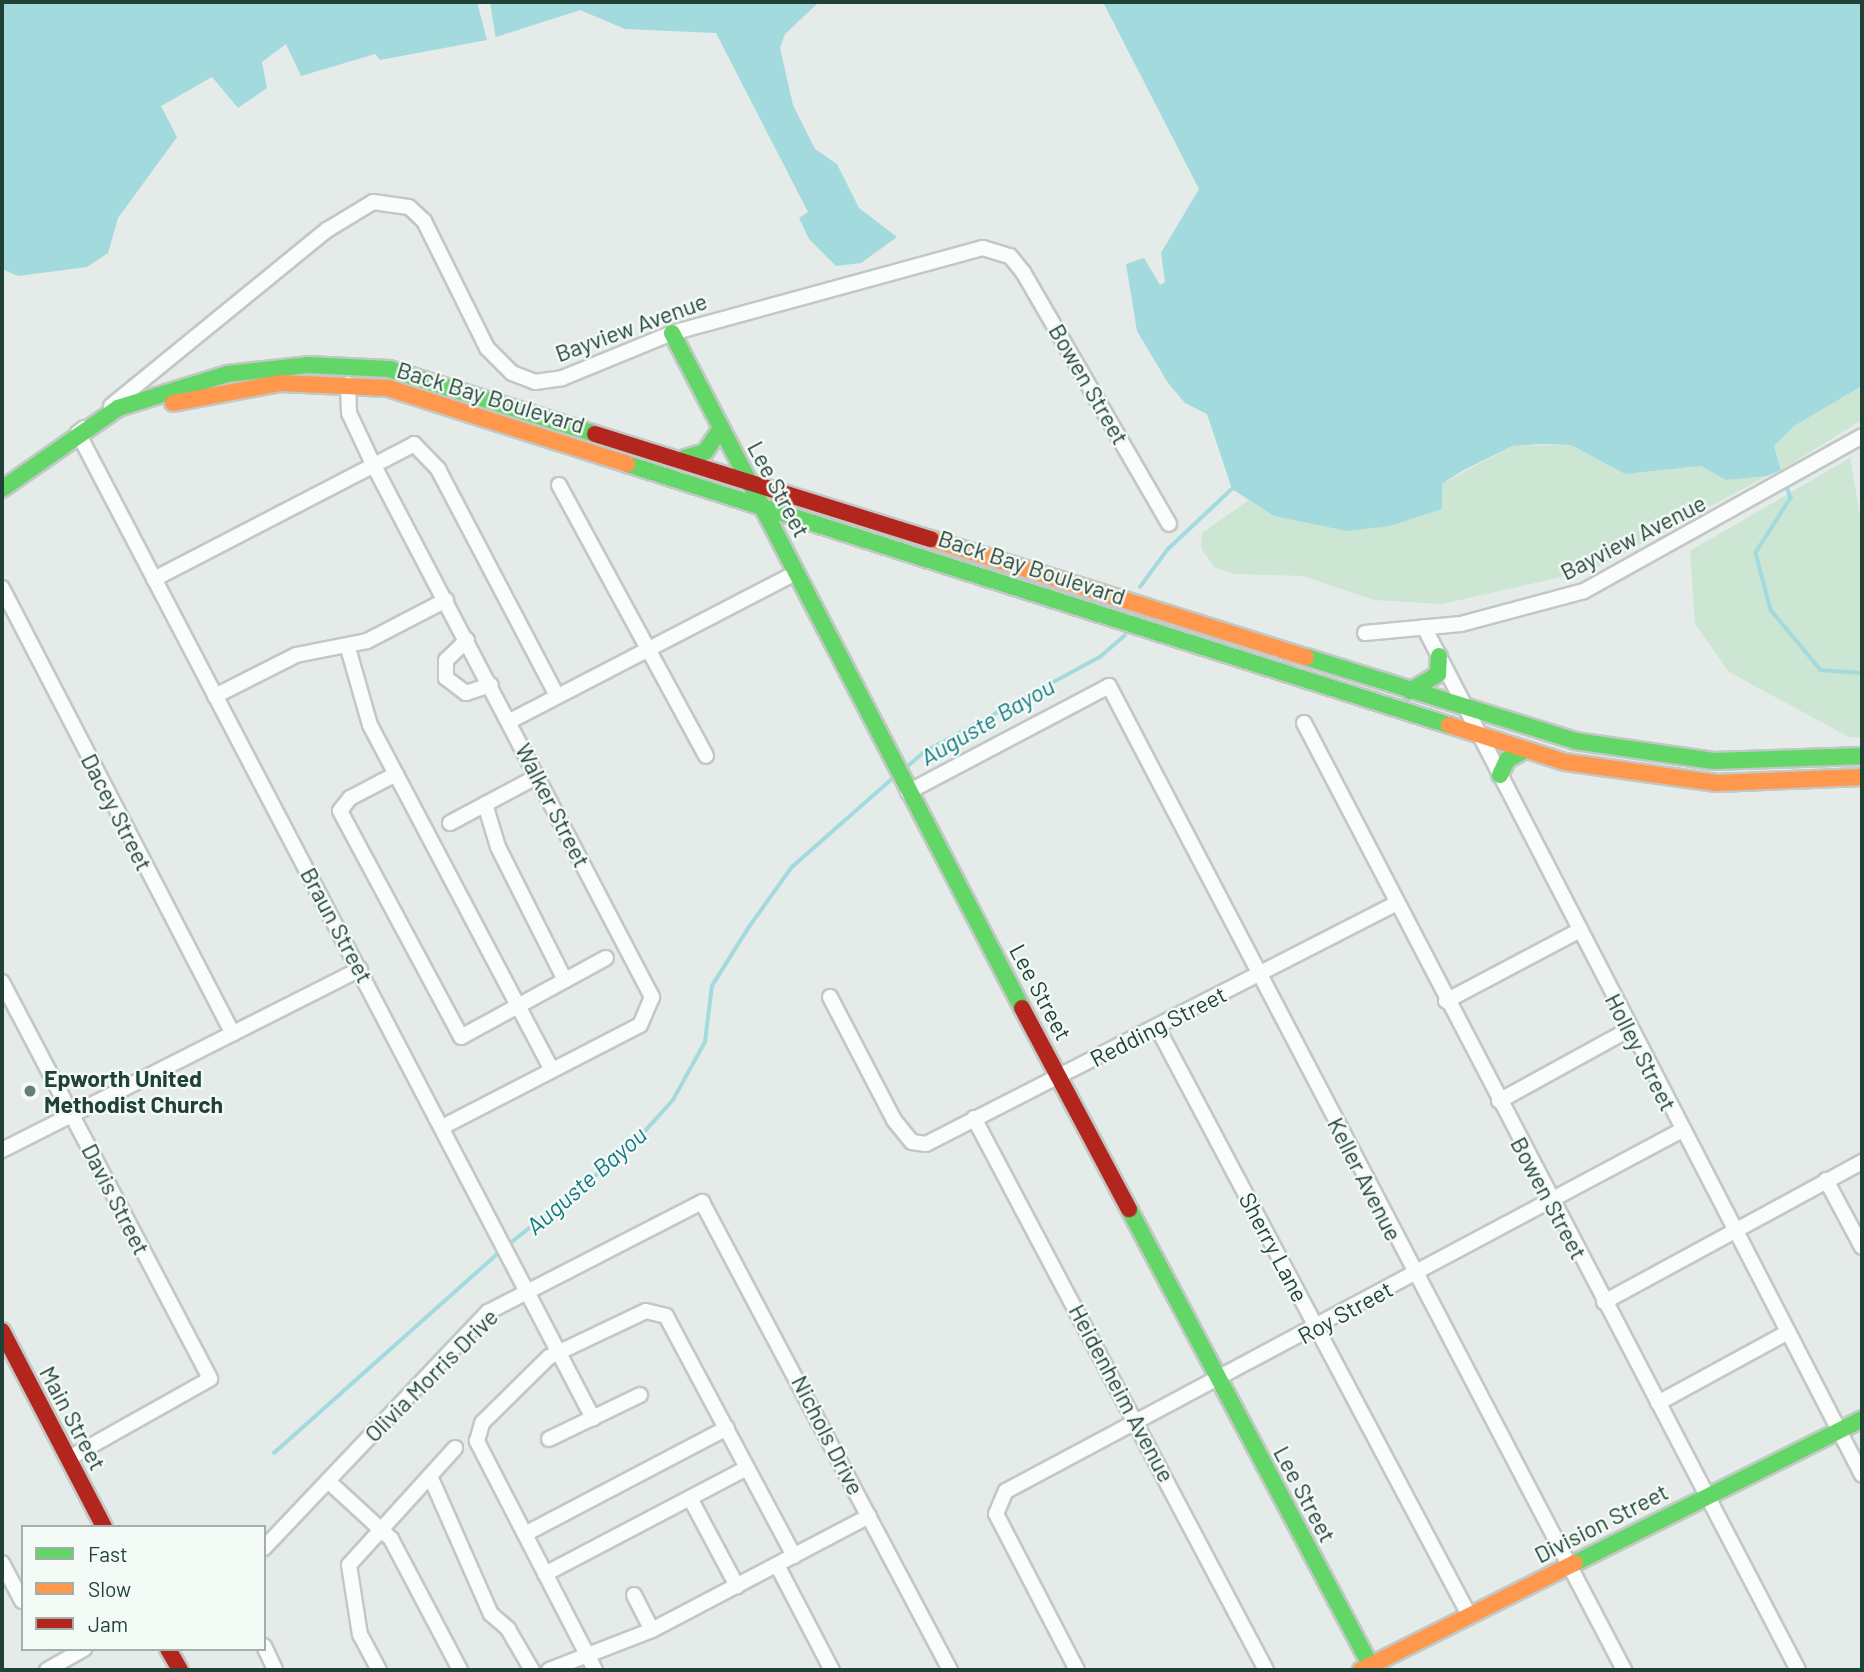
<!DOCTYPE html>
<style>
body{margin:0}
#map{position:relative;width:1864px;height:1672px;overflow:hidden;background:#e5ebe8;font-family:Barlow,sans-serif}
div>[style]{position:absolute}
.green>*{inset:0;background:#cde6d3}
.water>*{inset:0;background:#a2dade}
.pier>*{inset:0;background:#e5ebe8}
.stream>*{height:3.5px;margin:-1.75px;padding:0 1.75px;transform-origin:1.75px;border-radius:1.75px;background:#a2dade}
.roads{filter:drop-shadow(2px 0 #c2c8c5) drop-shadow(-2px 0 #c2c8c5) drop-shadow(0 2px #c2c8c5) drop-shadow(0 -2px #c2c8c5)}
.street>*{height:14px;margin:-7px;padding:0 7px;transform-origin:7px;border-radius:7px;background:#fbfcfc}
.fast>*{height:16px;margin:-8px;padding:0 8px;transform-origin:8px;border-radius:8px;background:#63d668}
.slow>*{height:16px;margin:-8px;padding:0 8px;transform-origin:8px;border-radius:8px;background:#ff974d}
.jam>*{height:16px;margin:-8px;padding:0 8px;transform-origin:8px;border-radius:8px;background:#b3261e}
.dots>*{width:19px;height:19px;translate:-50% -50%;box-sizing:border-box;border:4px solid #f4faf6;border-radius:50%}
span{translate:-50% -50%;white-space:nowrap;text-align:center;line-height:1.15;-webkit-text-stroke:5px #f4faf6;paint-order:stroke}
.street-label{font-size:23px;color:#204236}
.poi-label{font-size:23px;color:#204236;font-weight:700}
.left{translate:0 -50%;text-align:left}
.water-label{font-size:24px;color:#137a85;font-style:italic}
.frame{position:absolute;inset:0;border:4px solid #204236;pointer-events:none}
.legend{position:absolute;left:21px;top:1525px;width:245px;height:126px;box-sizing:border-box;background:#f4faf6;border:2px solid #9fb0a9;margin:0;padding:9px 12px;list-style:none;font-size:21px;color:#204236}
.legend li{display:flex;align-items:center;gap:14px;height:35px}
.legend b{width:35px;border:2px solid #9fb0a9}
</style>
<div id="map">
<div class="green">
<div style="clip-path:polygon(1862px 386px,1862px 420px,1781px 470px,1774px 446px,1794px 426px)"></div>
<div style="clip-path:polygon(1571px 445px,1625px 474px,1701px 466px,1726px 480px,1767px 476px,1592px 570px,1442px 604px,1374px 600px,1303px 576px,1234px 574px,1214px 567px,1201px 548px,1202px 533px,1249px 500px,1274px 516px,1390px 526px,1442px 509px,1442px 484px,1512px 446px)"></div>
<div style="clip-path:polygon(1850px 458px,1862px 527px,1862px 737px,1849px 737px,1729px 672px,1695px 624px,1690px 551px)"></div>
</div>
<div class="water">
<div style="clip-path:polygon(2px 2px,819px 2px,785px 34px,780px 48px,793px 105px,815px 149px,837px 164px,859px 208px,897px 237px,861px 263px,836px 266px,809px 239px,799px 218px,808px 212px,716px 33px,625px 29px,580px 10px,487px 40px,380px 60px,375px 54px,301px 76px,286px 44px,262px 62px,267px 88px,238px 108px,212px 77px,161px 106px,177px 137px,118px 218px,108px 253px,87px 267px,18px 276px,2px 269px)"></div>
<div style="clip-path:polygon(1103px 2px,1862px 2px,1862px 386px,1794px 426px,1774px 446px,1781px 470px,1767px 476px,1726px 480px,1701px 466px,1625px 474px,1571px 445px,1540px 444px,1512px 446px,1460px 472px,1442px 484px,1442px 509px,1390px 526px,1347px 531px,1274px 516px,1232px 489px,1207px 414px,1185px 403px,1168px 383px,1137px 331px,1126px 264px,1144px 258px,1160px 285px,1165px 282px,1161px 253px,1199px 189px)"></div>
</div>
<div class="pier">
<div style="clip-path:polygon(477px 2px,490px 2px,496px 40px,488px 44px)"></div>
</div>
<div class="stream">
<div style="left:1785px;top:482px;width:17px;rotate:69deg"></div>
<div style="left:1791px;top:498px;width:65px;rotate:122.5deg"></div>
<div style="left:1756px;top:553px;width:59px;rotate:75.3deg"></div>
<div style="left:1771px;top:610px;width:78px;rotate:50.2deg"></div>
<div style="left:1821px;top:670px;width:41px;rotate:4.2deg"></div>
<div style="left:1140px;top:587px;width:47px;rotate:-53.6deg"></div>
<div style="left:1168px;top:549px;width:88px;rotate:-43.2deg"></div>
<div style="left:903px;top:770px;width:30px;rotate:-40deg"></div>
<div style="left:926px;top:751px;width:198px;rotate:-28.4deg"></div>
<div style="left:1100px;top:657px;width:33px;rotate:-41deg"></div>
<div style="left:508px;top:1245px;width:153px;rotate:-38.4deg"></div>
<div style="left:628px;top:1150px;width:67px;rotate:-48deg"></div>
<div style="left:673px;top:1100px;width:66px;rotate:-61.1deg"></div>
<div style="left:705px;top:1042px;width:56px;rotate:-82.9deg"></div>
<div style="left:712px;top:986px;width:70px;rotate:-57.9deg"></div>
<div style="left:749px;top:927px;width:74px;rotate:-54.4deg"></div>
<div style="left:792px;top:867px;width:136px;rotate:-41.4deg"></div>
<div style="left:274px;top:1453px;width:305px;rotate:-41.7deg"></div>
</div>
<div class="roads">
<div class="street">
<div style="left:348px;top:384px;width:29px;rotate:88deg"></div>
<div style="left:349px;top:413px;width:56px;rotate:64.8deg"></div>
<div style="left:373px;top:464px;width:602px;rotate:62.37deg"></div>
<div style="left:652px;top:997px;width:30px;rotate:113deg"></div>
<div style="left:640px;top:1025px;width:223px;rotate:152.7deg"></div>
<div style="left:111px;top:406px;width:279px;rotate:-39.2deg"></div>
<div style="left:327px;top:230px;width:54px;rotate:-31.3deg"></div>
<div style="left:373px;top:202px;width:36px;rotate:8deg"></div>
<div style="left:409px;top:207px;width:21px;rotate:43deg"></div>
<div style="left:424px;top:221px;width:142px;rotate:63.6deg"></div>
<div style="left:487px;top:348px;width:35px;rotate:45deg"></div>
<div style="left:512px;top:373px;width:25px;rotate:21deg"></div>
<div style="left:535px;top:382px;width:27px;rotate:-8deg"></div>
<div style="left:562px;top:378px;width:119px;rotate:-22.2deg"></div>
<div style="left:672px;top:333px;width:322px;rotate:-15.3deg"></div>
<div style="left:983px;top:248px;width:28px;rotate:17deg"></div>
<div style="left:1010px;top:256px;width:21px;rotate:51deg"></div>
<div style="left:1023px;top:272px;width:291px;rotate:59.9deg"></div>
<div style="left:84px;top:428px;width:8px;rotate:140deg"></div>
<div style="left:78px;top:433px;width:1112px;rotate:62.4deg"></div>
<div style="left:559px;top:485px;width:308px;rotate:61.5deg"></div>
<div style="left:154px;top:579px;width:293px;rotate:-27.4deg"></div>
<div style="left:414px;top:444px;width:35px;rotate:46deg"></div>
<div style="left:438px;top:469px;width:256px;rotate:62.3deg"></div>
<div style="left:2px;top:588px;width:502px;rotate:62.62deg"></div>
<div style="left:1424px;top:627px;width:954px;rotate:62.68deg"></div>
<div style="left:1365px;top:633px;width:96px;rotate:-5.4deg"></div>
<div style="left:1461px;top:624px;width:127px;rotate:-15deg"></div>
<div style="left:1584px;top:591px;width:318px;rotate:-29.1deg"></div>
<div style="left:467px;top:640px;width:29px;rotate:136deg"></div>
<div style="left:446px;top:660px;width:18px;rotate:90deg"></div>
<div style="left:446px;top:678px;width:25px;rotate:37deg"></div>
<div style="left:466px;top:693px;width:26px;rotate:-18deg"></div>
<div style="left:348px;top:648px;width:80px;rotate:74.1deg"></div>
<div style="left:370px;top:725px;width:390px;rotate:62.2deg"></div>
<div style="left:215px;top:696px;width:91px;rotate:-26.8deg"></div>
<div style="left:296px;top:655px;width:72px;rotate:-11.2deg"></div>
<div style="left:367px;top:641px;width:89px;rotate:-27.4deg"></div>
<div style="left:510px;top:721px;width:323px;rotate:-27.4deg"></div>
<div style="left:1304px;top:723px;width:1068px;rotate:62.45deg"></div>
<div style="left:396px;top:774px;width:52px;rotate:152.4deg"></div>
<div style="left:350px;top:798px;width:16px;rotate:128deg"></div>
<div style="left:340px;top:811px;width:256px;rotate:61.8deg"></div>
<div style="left:461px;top:1037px;width:165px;rotate:-28.6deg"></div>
<div style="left:908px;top:792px;width:227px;rotate:-27.8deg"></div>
<div style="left:1109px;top:686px;width:1111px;rotate:62.37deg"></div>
<div style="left:485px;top:804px;width:45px;rotate:73.2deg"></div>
<div style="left:498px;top:847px;width:149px;rotate:63.3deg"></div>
<div style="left:450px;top:823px;width:100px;rotate:-28.1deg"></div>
<div style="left:2px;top:982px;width:448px;rotate:62.3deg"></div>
<div style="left:210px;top:1379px;width:162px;rotate:150.7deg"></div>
<div style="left:830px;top:997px;width:139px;rotate:62.5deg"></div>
<div style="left:894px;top:1120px;width:28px;rotate:51deg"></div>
<div style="left:912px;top:1142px;width:14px;rotate:8deg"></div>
<div style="left:926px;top:1144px;width:527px;rotate:-27.1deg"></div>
<div style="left:1446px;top:1001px;width:149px;rotate:-27.9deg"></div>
<div style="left:1157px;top:1027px;width:666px;rotate:62.05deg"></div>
<div style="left:1499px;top:1101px;width:149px;rotate:-28.8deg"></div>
<div style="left:974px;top:1118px;width:624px;rotate:62.12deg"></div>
<div style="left:2px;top:1150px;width:401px;rotate:-26.8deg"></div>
<div style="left:1826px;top:1180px;width:76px;rotate:61.8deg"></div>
<div style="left:1604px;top:1302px;width:294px;rotate:-28.5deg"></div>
<div style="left:1658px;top:1403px;width:148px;rotate:-28.6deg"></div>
<div style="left:549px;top:1439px;width:101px;rotate:-25.8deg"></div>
<div style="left:430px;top:1476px;width:151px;rotate:66.2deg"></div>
<div style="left:491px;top:1614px;width:23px;rotate:41deg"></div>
<div style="left:508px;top:1629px;width:48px;rotate:59.7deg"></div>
<div style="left:328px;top:1481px;width:86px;rotate:42.6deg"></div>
<div style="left:391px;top:1539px;width:148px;rotate:62.2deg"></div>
<div style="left:690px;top:1498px;width:100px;rotate:61.9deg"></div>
<div style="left:525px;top:1534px;width:228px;rotate:-27.7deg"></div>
<div style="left:264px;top:1548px;width:325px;rotate:-46.5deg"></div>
<div style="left:488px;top:1312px;width:241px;rotate:-27.2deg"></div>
<div style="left:702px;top:1202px;width:530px;rotate:62.08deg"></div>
<div style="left:2px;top:1563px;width:43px;rotate:62.2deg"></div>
<div style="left:777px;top:1565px;width:119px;rotate:62.4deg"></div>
<div style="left:545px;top:1574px;width:228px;rotate:-27.7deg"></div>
<div style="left:634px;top:1595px;width:39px;rotate:63deg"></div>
<div style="left:264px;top:1646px;width:26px;rotate:65deg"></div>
<div style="left:47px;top:1670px;width:43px;rotate:-29.6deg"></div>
<div style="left:379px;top:1670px;width:40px;rotate:-118deg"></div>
<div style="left:360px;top:1635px;width:71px;rotate:-98.9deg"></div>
<div style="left:349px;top:1565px;width:158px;rotate:-47.8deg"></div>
<div style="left:549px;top:1670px;width:110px;rotate:-21.2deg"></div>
<div style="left:652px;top:1630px;width:245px;rotate:-27.7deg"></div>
<div style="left:595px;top:1670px;width:258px;rotate:-117.3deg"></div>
<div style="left:477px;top:1441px;width:19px;rotate:-74deg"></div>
<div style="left:482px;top:1423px;width:94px;rotate:-44.6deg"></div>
<div style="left:549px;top:1357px;width:107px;rotate:-25.4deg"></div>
<div style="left:646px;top:1311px;width:21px;rotate:14deg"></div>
<div style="left:666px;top:1316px;width:272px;rotate:61.9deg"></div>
<div style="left:1077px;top:1670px;width:176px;rotate:-117.4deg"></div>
<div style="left:996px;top:1514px;width:25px;rotate:-67deg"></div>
<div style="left:1006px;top:1491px;width:766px;rotate:-28.1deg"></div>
</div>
<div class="fast">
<div style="left:672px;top:333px;width:760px;rotate:62.59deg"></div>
<div style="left:685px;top:458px;width:21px;rotate:-17deg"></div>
<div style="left:705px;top:452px;width:29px;rotate:-56deg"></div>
<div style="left:627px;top:464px;width:862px;rotate:17.62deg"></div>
<div style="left:2px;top:489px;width:141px;rotate:-34.9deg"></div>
<div style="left:118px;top:408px;width:114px;rotate:-17.3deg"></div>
<div style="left:227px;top:374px;width:81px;rotate:-6.3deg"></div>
<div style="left:308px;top:365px;width:81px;rotate:2.8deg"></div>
<div style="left:389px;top:369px;width:216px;rotate:17.5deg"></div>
<div style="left:1306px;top:657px;width:282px;rotate:17.3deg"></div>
<div style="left:1575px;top:741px;width:140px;rotate:8.2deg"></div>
<div style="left:1714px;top:761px;width:148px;rotate:-1.9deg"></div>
<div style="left:1410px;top:691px;width:33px;rotate:-31deg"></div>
<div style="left:1438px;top:674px;width:18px;rotate:-87deg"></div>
<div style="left:1500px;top:775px;width:17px;rotate:-65deg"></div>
<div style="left:1507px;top:760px;width:21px;rotate:-29deg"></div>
<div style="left:1129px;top:1209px;width:522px;rotate:62.11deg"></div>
<div style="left:1575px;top:1563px;width:321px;rotate:-26.6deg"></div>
</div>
<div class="slow">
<div style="left:173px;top:403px;width:110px;rotate:-10.5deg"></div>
<div style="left:281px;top:383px;width:107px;rotate:2.7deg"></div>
<div style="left:388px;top:388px;width:251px;rotate:17.6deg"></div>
<div style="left:931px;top:539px;width:393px;rotate:17.5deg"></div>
<div style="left:1449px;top:725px;width:122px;rotate:17.7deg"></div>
<div style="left:1565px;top:762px;width:153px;rotate:7.9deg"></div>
<div style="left:1717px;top:783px;width:145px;rotate:-2.4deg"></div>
<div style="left:1361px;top:1670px;width:239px;rotate:-26.6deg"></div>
</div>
<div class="jam">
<div style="left:595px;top:434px;width:352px;rotate:17.4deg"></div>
<div style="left:1022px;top:1008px;width:228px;rotate:62deg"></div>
<div style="left:2px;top:1331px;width:221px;rotate:62.5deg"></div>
<div style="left:168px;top:1649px;width:24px;rotate:60deg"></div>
</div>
</div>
<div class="dots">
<div style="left:30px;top:1091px;background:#657d74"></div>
</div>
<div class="street-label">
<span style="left:631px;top:327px;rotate:-20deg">Bayview Avenue</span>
<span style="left:1089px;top:384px;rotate:60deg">Bowen Street</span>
<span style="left:491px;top:397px;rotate:17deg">Back Bay Boulevard</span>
<span style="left:779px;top:489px;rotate:62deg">Lee Street</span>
<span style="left:1633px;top:537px;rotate:-27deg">Bayview Avenue</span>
<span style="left:1032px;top:567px;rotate:18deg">Back Bay Boulevard</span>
<span style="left:553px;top:805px;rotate:63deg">Walker Street</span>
<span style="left:117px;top:812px;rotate:63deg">Dacey Street</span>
<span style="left:337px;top:925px;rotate:62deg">Braun Street</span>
<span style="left:1041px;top:992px;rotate:62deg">Lee Street</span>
<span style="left:1158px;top:1026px;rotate:-27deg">Redding Street</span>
<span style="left:1641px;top:1052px;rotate:63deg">Holley Street</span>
<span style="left:1365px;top:1179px;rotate:63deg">Keller Avenue</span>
<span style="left:1549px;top:1198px;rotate:62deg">Bowen Street</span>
<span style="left:116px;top:1199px;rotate:63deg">Davis Street</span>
<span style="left:1274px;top:1247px;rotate:62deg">Sherry Lane</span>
<span style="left:1345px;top:1312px;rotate:-29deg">Roy Street</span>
<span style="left:431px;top:1375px;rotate:-45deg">Olivia Morris Drive</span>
<span style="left:1122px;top:1393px;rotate:62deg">Heidenheim Avenue</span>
<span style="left:73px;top:1418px;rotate:62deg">Main Street</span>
<span style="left:828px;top:1435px;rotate:63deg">Nichols Drive</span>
<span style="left:1305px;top:1494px;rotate:62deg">Lee Street</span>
<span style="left:1601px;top:1523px;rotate:-27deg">Division Street</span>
</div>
<div class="poi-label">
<span class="left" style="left:44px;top:1091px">Epworth United<br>Methodist Church</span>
</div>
<div class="water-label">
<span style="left:987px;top:721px;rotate:-30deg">Auguste Bayou</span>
<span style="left:586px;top:1180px;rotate:-41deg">Auguste Bayou</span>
</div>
<div class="frame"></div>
<ul class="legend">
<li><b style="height:9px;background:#63d668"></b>Fast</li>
<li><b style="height:9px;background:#ff974d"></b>Slow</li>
<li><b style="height:9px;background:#b3261e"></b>Jam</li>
</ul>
</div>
